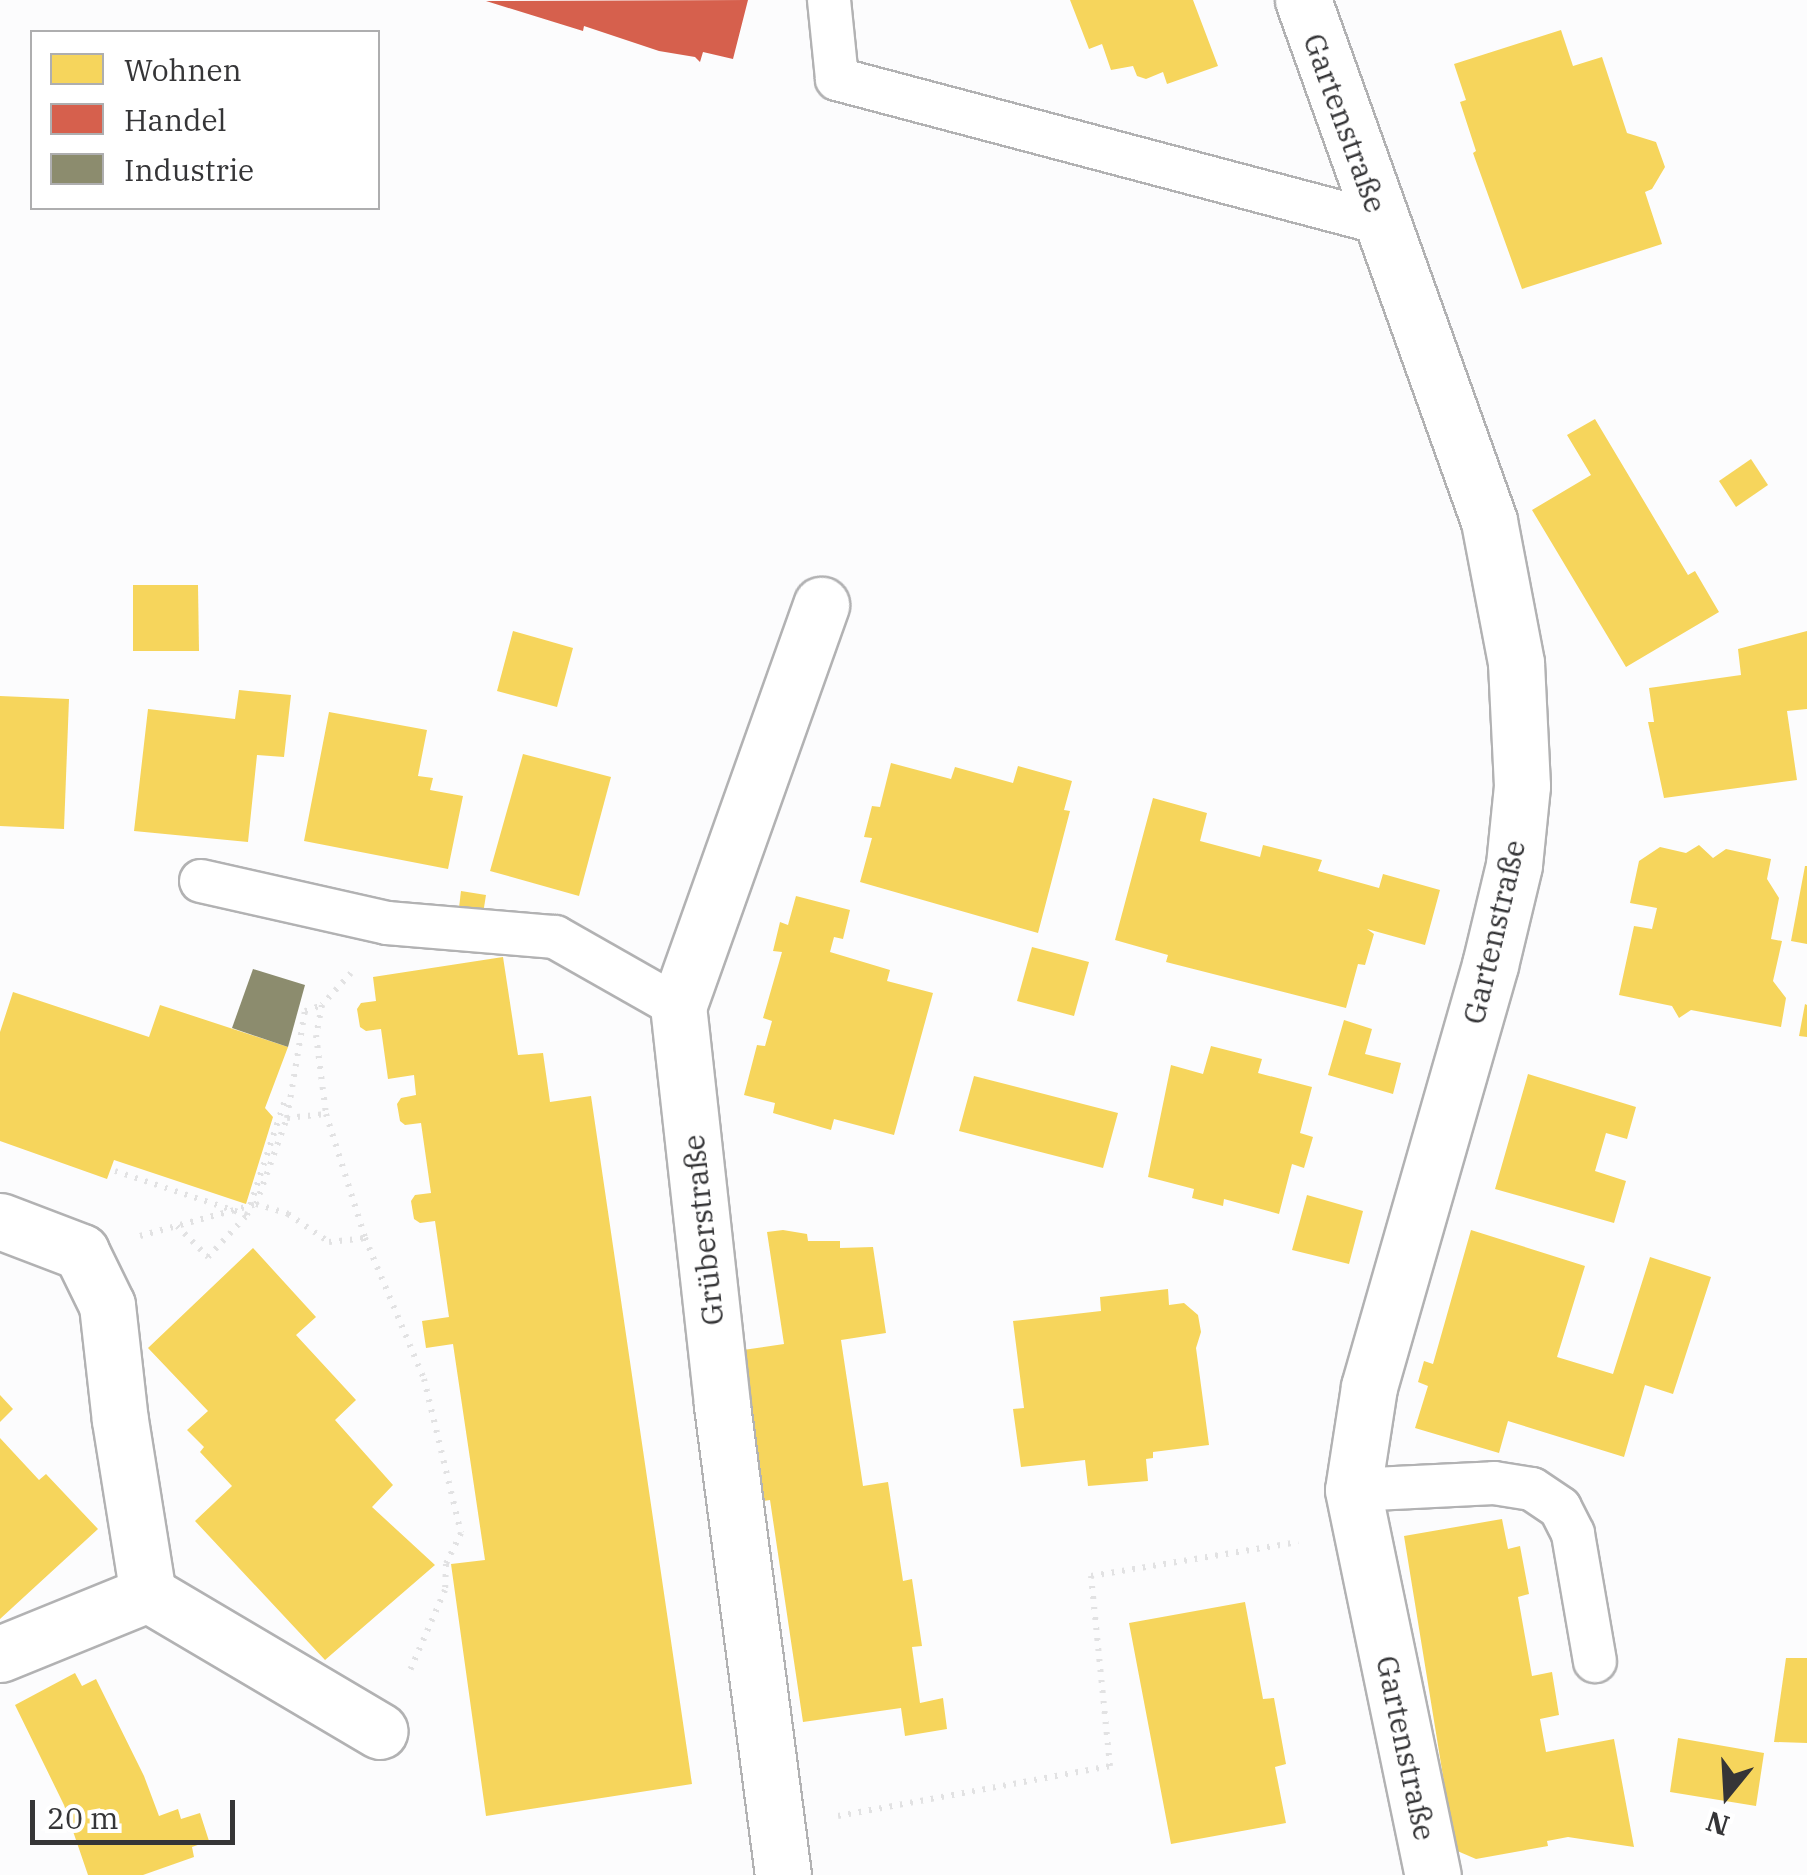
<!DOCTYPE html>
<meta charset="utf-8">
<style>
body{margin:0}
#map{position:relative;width:1807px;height:1875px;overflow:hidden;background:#fcfcfd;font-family:"IBM Plex Serif",serif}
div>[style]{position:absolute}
.homes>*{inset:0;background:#f6d55c}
.shops>*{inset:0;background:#d6604d}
.industry>*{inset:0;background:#8c8c6e}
.path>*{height:6px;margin-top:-3px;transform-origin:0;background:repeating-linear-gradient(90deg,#e2e2e3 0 2.5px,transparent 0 10.5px)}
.roads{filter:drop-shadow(2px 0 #b2b2b3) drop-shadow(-2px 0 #b2b2b3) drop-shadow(0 2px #b2b2b3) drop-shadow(0 -2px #b2b2b3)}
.lane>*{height:42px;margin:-21px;padding:0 21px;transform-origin:21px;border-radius:21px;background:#fff}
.street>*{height:55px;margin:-27.5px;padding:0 27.5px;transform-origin:27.5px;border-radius:27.5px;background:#fff}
.path-bridge>*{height:6px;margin-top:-3px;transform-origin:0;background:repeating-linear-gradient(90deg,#e2e2e3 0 2.5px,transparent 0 10.5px)}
span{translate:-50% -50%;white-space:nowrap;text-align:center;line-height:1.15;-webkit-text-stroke:10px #fff;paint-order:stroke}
.street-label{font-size:30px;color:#353537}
.legend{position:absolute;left:30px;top:30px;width:350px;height:180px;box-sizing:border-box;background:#fff;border:2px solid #aeaeaf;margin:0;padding:12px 18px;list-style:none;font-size:30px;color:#353537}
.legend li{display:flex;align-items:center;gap:20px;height:50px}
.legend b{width:50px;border:2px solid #aeaeaf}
.north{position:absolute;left:1677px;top:1745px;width:100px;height:100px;-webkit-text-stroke:8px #fff;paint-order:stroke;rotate:198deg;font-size:28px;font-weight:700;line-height:40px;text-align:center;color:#353537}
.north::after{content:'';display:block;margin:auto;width:35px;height:45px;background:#353537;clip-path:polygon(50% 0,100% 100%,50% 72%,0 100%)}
.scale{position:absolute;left:30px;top:1800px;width:205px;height:45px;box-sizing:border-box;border:5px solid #353537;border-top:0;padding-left:12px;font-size:30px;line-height:35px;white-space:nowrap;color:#353537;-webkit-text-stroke:8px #fff;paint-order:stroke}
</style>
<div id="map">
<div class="homes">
<div style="clip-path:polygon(1070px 0,1193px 0,1218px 66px,1167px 84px,1163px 72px,1146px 79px,1137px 76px,1133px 66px,1111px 70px,1102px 44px,1089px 49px)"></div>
<div style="clip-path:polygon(1561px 30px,1573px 66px,1602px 57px,1627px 133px,1656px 142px,1665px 167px,1652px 189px,1645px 192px,1662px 244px,1522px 289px,1473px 153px,1476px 151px,1460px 102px,1466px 100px,1454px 64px)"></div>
<div style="clip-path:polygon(1595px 419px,1688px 575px,1695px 571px,1719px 612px,1626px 667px,1532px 510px,1591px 475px,1567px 435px)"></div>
<div style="clip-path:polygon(1751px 459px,1768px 485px,1736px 507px,1719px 481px)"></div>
<div style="clip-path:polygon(133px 585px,198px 585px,199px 651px,133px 651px)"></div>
<div style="clip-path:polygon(513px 631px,573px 648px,557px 707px,497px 691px)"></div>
<div style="clip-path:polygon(1807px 631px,1807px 709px,1787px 711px,1797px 780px,1664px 798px,1648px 722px,1654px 722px,1649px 688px,1741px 675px,1738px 649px)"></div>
<div style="clip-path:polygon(239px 690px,291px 695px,284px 757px,257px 755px,248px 842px,134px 831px,148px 709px,235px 719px)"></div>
<div style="clip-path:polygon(0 696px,69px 699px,64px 829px,0 826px)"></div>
<div style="clip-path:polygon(329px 712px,427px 730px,418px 776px,433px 778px,430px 790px,463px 796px,448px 869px,304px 841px)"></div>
<div style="clip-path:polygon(523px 754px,611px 777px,579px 896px,490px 871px)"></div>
<div style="clip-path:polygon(891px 763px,951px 779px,955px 767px,1013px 783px,1018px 766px,1072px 781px,1064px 810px,1070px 811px,1038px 933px,860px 882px,872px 838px,864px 837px,872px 806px,880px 807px)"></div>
<div style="clip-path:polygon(1153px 798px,1207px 813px,1200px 841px,1260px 857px,1263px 845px,1322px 860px,1318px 871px,1379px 888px,1383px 874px,1440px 890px,1425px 945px,1367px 929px,1374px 934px,1365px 965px,1358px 964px,1346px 1008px,1166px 962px,1168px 955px,1115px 940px)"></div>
<div style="clip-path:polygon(1699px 845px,1713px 858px,1726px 849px,1771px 859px,1767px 879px,1779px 898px,1771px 939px,1782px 941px,1773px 981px,1786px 998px,1781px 1027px,1691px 1010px,1679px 1018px,1672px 1006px,1619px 995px,1634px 926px,1652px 929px,1657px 908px,1630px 903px,1639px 861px,1660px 847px,1686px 853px)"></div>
<div style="clip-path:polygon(1805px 866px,1807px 866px,1807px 944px,1791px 941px)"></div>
<div style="clip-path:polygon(461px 891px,486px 895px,482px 920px,458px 916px)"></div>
<div style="clip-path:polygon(796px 896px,850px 910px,843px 939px,834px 937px,830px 952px,890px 970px,887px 981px,933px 993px,894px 1135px,834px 1119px,831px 1130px,773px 1113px,775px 1103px,744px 1095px,757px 1045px,765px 1046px,772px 1021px,763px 1018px,782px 952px,773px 951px,780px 922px,788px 925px)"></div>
<div style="clip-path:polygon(1032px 947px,1089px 962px,1074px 1016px,1017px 1001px)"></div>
<div style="clip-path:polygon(503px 957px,518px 1055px,543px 1053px,550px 1102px,591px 1096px,692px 1784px,486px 1816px,451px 1564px,485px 1560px,453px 1344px,426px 1348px,422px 1321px,449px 1317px,435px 1221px,420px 1223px,414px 1219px,411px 1201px,415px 1195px,431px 1193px,421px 1123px,405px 1125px,400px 1121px,397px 1104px,401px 1098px,416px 1095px,414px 1075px,388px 1079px,381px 1029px,366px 1031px,360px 1027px,357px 1009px,361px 1003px,376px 1001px,373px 977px)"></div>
<div style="clip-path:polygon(13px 992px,149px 1037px,160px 1005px,288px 1047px,265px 1108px,273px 1117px,246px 1204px,114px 1160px,107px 1179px,0 1141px,0 1032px)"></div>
<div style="clip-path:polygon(1805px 1004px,1807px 1005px,1807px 1037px,1799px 1036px)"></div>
<div style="clip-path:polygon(1344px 1020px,1372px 1029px,1365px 1054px,1401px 1063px,1393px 1094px,1328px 1075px)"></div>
<div style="clip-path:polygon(1211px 1046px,1262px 1059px,1258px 1073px,1312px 1087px,1300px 1133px,1313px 1137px,1304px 1168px,1292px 1164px,1279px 1214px,1224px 1199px,1223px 1206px,1192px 1198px,1194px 1189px,1148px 1177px,1171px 1065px,1203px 1074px)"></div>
<div style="clip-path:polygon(1528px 1074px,1636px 1107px,1627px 1139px,1606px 1133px,1595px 1171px,1626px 1181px,1614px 1223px,1495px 1189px)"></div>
<div style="clip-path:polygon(974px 1076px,1118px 1113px,1103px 1168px,959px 1131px)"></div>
<div style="clip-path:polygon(1307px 1195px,1363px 1211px,1349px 1264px,1292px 1250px)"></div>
<div style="clip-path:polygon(783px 1230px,807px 1234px,808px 1241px,840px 1241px,840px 1248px,873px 1247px,886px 1333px,841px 1340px,863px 1486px,888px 1482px,903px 1581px,912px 1579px,922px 1646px,912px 1647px,920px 1703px,943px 1698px,947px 1729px,905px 1736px,901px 1708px,803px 1722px,770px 1500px,751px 1503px,732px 1378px,748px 1376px,743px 1350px,784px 1344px,767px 1232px)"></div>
<div style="clip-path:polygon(1471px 1230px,1585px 1266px,1557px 1357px,1613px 1374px,1650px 1257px,1711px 1277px,1673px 1394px,1645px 1385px,1624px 1457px,1508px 1421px,1499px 1453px,1415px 1428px,1428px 1386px,1418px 1382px,1424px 1361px,1433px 1364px)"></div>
<div style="clip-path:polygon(253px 1248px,316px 1317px,296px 1335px,356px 1400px,335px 1420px,393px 1485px,372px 1507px,435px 1565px,325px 1660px,195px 1521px,232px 1486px,200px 1452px,204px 1447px,187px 1430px,208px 1411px,148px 1348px)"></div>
<div style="clip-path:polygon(1168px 1289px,1169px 1305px,1184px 1303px,1198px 1315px,1201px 1332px,1196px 1348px,1209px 1445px,1153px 1452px,1153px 1458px,1146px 1459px,1148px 1481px,1088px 1486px,1085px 1460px,1021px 1467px,1013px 1409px,1024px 1408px,1013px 1321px,1101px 1311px,1100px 1297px)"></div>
<div style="clip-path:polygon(0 1395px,13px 1409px,0 1422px)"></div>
<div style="clip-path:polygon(0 1438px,39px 1480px,46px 1474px,98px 1529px,0 1619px)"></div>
<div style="clip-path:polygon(1502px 1519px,1508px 1549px,1520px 1546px,1529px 1594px,1518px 1597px,1532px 1676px,1552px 1672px,1559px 1715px,1540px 1719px,1546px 1752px,1614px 1739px,1634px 1847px,1568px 1837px,1547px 1841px,1548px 1846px,1476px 1859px,1455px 1850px,1404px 1536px)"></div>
<div style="clip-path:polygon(1245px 1602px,1263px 1699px,1274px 1698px,1286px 1764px,1275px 1767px,1286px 1823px,1171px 1844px,1129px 1623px)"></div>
<div style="clip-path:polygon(1786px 1658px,1807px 1658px,1807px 1743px,1774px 1742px)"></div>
<div style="clip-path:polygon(75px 1673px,82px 1686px,96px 1679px,144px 1776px,159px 1816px,178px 1809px,181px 1819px,200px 1813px,209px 1841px,192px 1847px,194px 1857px,143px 1875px,88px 1875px,64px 1805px,15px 1705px)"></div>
<div style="clip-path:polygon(1678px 1738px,1764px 1753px,1756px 1806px,1670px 1792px)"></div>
</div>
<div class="shops">
<div style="clip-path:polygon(748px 0,733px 59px,703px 52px,700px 62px,695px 57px,659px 51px,584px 26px,583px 31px,486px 1px)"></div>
</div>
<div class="industry">
<div style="clip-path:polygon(253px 969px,305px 985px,288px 1047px,232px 1028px)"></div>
</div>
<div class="path">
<div style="left:351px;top:973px;width:43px;rotate:132.2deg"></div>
<div style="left:322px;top:1005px;width:31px;rotate:101deg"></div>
<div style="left:316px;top:1035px;width:80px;rotate:82.8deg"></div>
<div style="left:326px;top:1114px;width:130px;rotate:72.5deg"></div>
<div style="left:365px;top:1238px;width:153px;rotate:67.3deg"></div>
<div style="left:424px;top:1379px;width:158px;rotate:76.5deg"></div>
<div style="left:461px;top:1533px;width:34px;rotate:116deg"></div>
<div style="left:446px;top:1564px;width:26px;rotate:92deg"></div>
<div style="left:445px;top:1590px;width:93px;rotate:113.5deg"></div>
<div style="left:287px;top:1118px;width:39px;rotate:-6deg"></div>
<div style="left:256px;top:1204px;width:91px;rotate:-70.2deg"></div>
<div style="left:287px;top:1118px;width:109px;rotate:-80.5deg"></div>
<div style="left:305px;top:1011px;width:18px;rotate:-19deg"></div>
<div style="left:177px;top:1226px;width:44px;rotate:45deg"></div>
<div style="left:208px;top:1257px;width:57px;rotate:-47.1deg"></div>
<div style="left:140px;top:1236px;width:120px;rotate:-15.4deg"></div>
<div style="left:256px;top:1204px;width:34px;rotate:17deg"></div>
<div style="left:288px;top:1214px;width:50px;rotate:34.3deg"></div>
<div style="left:329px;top:1242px;width:36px;rotate:-6deg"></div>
<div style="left:838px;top:1816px;width:277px;rotate:-10.4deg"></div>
<div style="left:1110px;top:1766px;width:191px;rotate:-95.7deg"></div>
<div style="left:1091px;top:1576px;width:210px;rotate:-9.3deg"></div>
</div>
<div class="roads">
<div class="lane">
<div style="left:829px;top:0;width:79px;rotate:84.2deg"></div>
<div style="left:837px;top:79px;width:563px;rotate:14.83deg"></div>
<div style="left:201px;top:881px;width:191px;rotate:12.7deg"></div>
<div style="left:387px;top:923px;width:169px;rotate:4.8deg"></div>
<div style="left:555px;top:937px;width:142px;rotate:29.6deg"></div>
<div style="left:1353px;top:1490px;width:141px;rotate:-2.8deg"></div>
<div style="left:1494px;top:1483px;width:38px;rotate:9deg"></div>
<div style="left:1532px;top:1489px;width:34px;rotate:34deg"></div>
<div style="left:1560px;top:1508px;width:29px;rotate:63deg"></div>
<div style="left:1573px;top:1534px;width:129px;rotate:80.2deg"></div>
</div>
<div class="street">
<div style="left:1303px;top:0;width:553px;rotate:70.35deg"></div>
<div style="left:1489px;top:521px;width:145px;rotate:79.2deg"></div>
<div style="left:1516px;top:663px;width:123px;rotate:87.2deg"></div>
<div style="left:1522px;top:786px;width:79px;rotate:95.8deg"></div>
<div style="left:1514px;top:865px;width:103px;rotate:103.5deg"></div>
<div style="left:1490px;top:965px;width:439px;rotate:106deg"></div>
<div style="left:1369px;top:1387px;width:104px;rotate:98.8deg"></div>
<div style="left:1353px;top:1490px;width:393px;rotate:78.3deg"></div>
<div style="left:0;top:1221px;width:87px;rotate:20.9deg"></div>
<div style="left:81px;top:1252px;width:59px;rotate:63.9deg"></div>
<div style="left:107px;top:1305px;width:116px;rotate:83.6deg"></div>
<div style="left:120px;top:1420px;width:176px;rotate:80.9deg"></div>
<div style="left:0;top:1654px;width:160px;rotate:-22.1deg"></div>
<div style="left:148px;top:1594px;width:269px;rotate:30.6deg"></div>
<div style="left:783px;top:1875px;width:475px;rotate:-97.4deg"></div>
<div style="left:722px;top:1404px;width:399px;rotate:-96.3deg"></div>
<div style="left:678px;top:1007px;width:427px;rotate:-70.4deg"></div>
</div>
</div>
<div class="path-bridge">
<div style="left:115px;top:1171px;width:139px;rotate:18.4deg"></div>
<div style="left:247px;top:1215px;width:124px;rotate:-71.7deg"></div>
</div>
<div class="street-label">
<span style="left:1345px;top:123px;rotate:70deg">Gartenstraße</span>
<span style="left:1494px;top:932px;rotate:-77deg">Gartenstraße</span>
<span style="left:703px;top:1230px;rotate:-96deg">Grüberstraße</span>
<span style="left:1406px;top:1748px;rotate:78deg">Gartenstraße</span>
</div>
<ul class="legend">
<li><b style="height:28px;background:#f6d55c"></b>Wohnen</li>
<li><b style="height:28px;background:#d6604d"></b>Handel</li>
<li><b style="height:28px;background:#8c8c6e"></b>Industrie</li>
</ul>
<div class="north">N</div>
<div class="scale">20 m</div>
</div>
